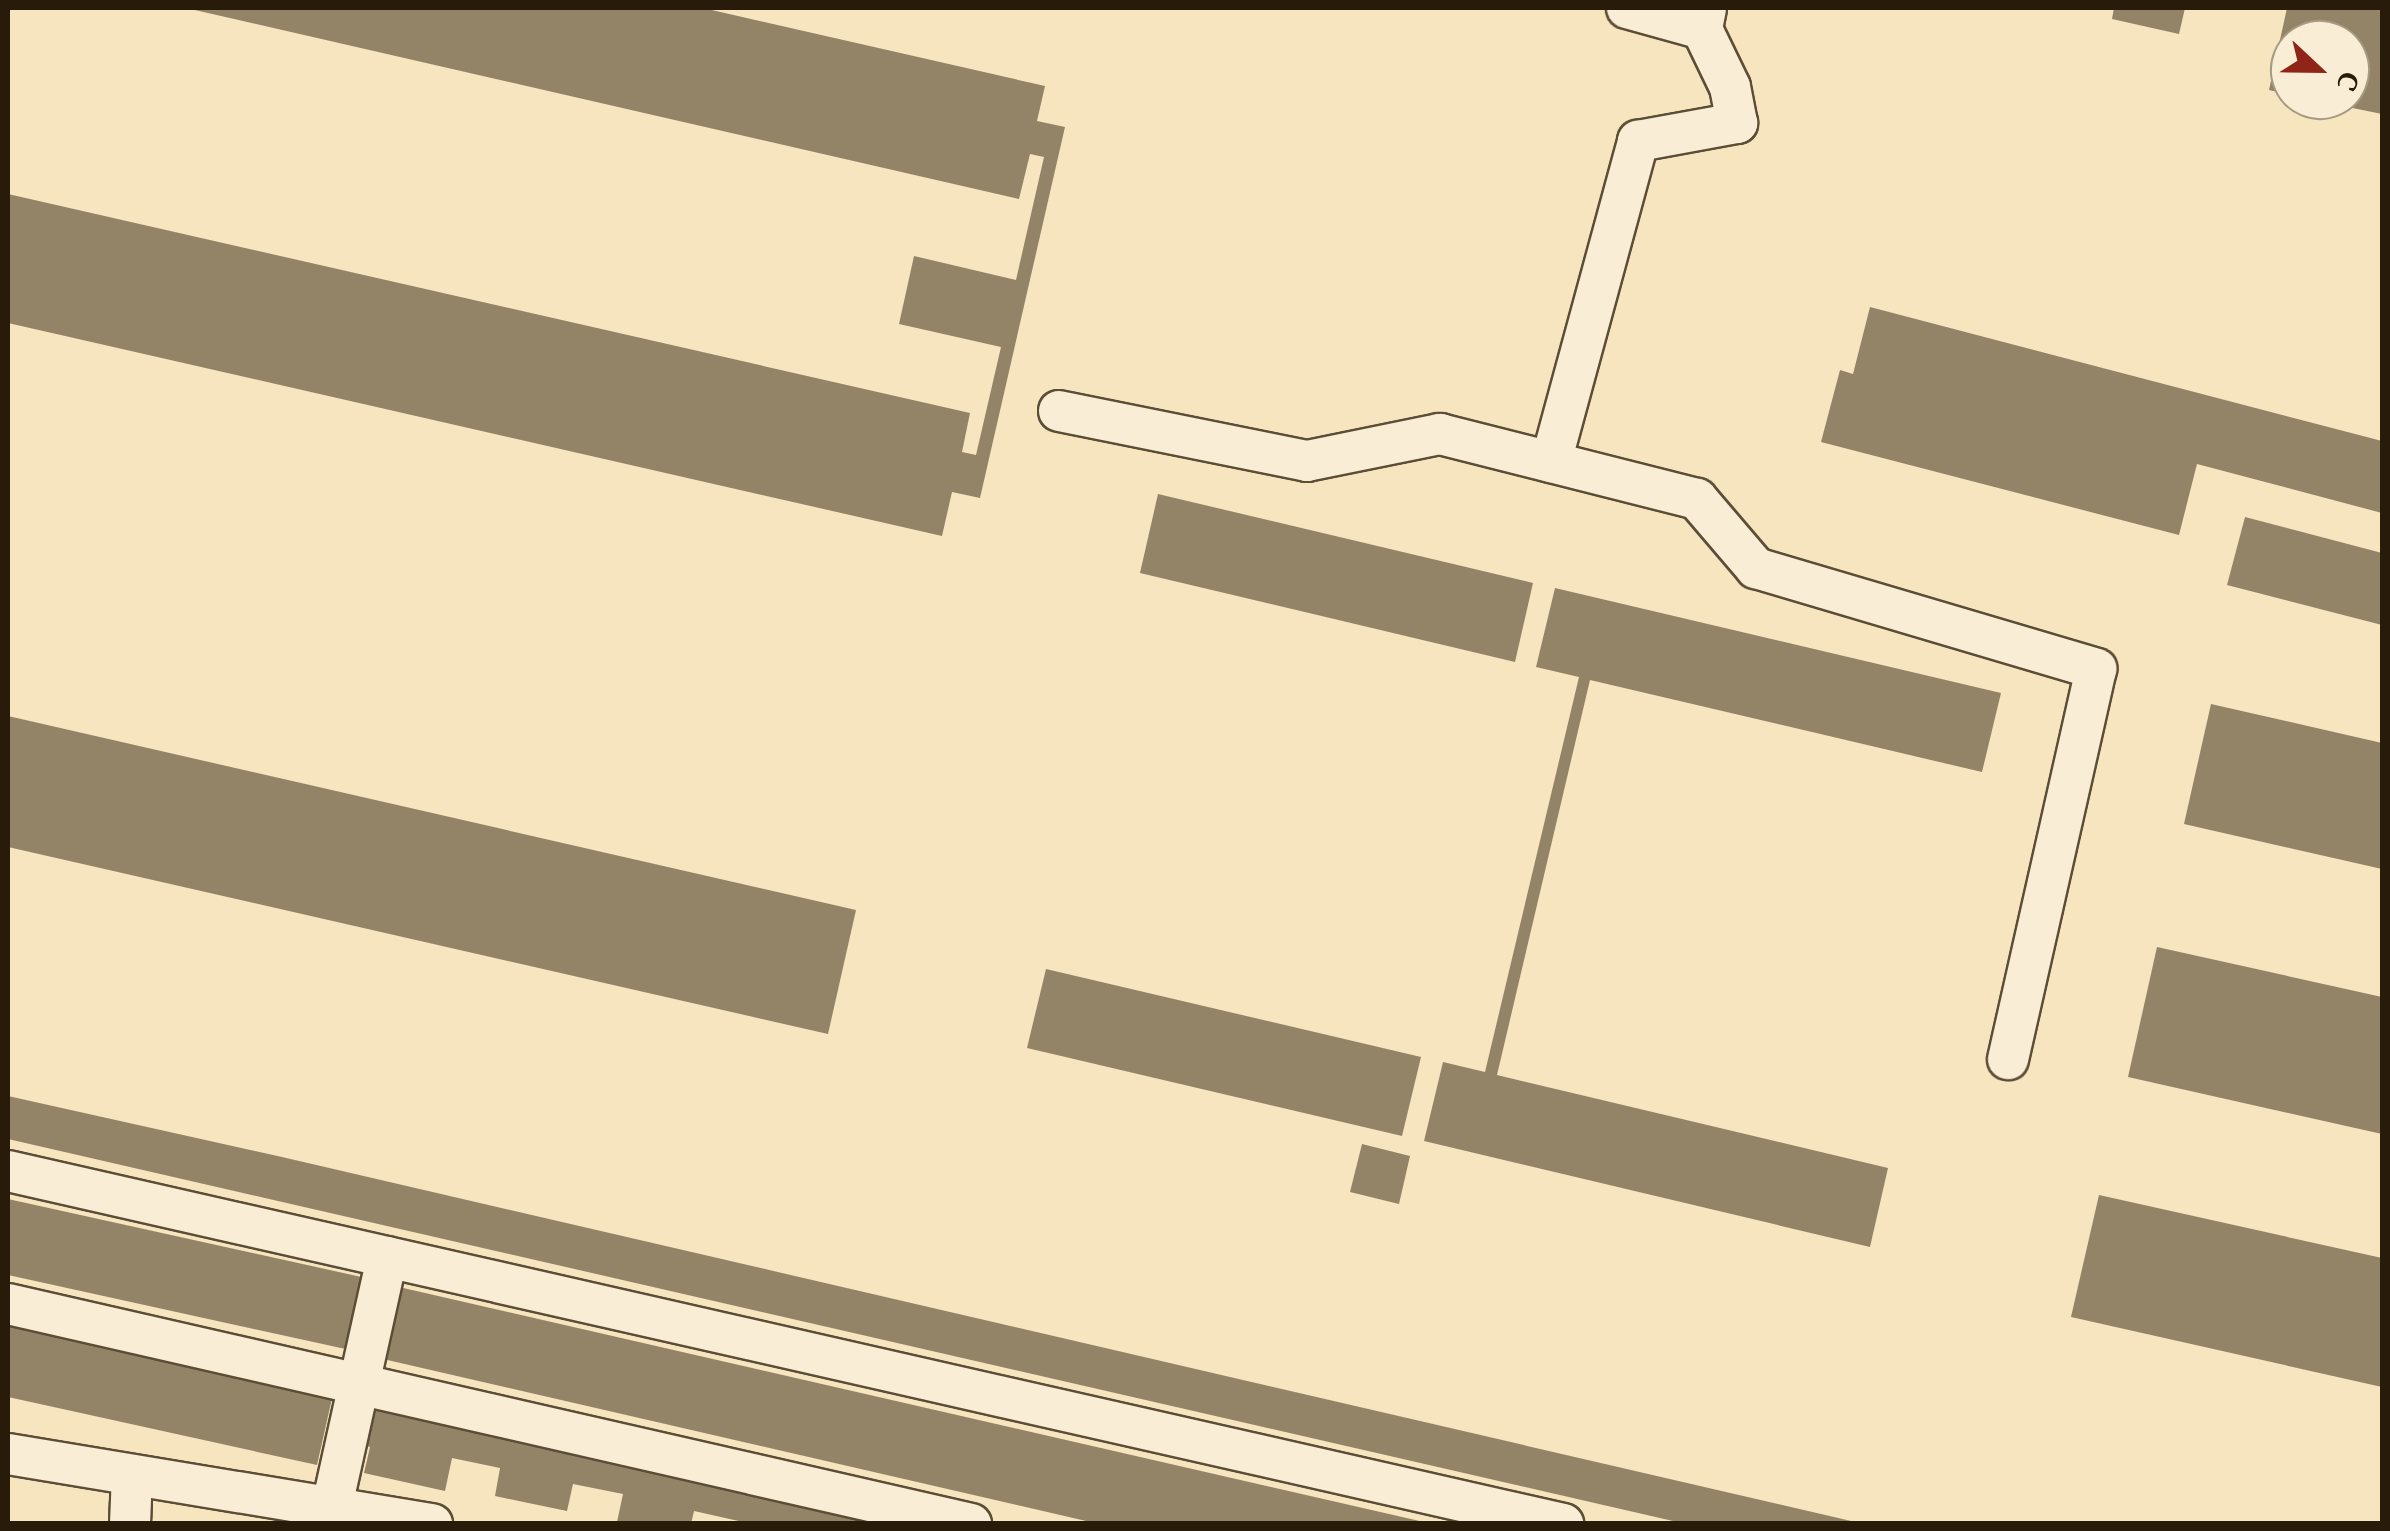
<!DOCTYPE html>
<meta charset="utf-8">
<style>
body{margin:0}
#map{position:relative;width:2390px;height:1531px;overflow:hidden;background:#f6e5be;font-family:Vollkorn,serif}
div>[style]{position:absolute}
.building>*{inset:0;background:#948467}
.roads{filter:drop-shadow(2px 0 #5c4e36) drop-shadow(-2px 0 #5c4e36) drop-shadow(0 2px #5c4e36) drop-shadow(0 -2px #5c4e36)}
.minor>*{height:40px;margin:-20px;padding:0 20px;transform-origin:20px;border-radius:20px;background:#f9eed5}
span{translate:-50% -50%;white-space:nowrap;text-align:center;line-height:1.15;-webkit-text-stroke:8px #f9eed5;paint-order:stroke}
.frame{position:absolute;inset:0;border:10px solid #291b09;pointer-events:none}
.north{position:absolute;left:2270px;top:20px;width:100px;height:100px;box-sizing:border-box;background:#f9eed5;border:2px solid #a69a83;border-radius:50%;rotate:112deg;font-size:28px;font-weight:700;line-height:40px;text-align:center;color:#291b09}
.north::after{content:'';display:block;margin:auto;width:35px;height:45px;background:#8f2418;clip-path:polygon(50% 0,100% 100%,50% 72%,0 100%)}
</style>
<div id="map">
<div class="building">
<div style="clip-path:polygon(186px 8px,703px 8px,1045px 86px,1037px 121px,1065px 127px,980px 498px,952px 492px,942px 536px,8px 323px,8px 194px,970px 413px,962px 452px,976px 455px,1001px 347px,899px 324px,914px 256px,1016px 280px,1044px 157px,1030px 154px,1019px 199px)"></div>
<div style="clip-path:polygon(2114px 8px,2185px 8px,2179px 34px,2112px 19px)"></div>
<div style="clip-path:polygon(2287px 8px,2382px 8px,2382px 114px,2323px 102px,2350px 100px,2350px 40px,2290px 40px,2290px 95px,2269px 90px)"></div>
<div style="clip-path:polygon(1870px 307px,2382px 441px,2382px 513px,2197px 464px,2179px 535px,1821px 442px,1840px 370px,1853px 374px)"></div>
<div style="clip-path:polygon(1158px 494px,1533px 583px,1515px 662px,1140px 573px)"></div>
<div style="clip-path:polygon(2245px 517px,2382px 553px,2382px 625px,2227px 585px)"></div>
<div style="clip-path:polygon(1555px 588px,2001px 693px,1982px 772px,1590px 680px,1497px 1075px,1888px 1168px,1870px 1247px,1424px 1141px,1443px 1062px,1485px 1072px,1579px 677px,1536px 667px)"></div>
<div style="clip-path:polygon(2211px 704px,2382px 743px,2382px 869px,2184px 824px)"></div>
<div style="clip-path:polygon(8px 716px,856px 910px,828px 1034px,8px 847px)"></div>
<div style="clip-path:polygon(2157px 947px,2382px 997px,2382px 1134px,2128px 1077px)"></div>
<div style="clip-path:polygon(1046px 969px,1421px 1057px,1402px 1136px,1027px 1048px)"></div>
<div style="clip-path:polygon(8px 1096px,282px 1157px,1864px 1524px,1686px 1524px,8px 1139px)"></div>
<div style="clip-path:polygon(1362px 1144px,1410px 1156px,1399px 1204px,1350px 1192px)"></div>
<div style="clip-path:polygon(2099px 1195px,2382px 1258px,2382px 1387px,2071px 1317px)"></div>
<div style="clip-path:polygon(8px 1199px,366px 1278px,350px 1350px,8px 1275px)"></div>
<div style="clip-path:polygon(399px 1287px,1424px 1522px,1424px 1524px,1099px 1524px,383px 1359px)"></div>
<div style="clip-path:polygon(8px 1323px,333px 1394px,317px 1465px,8px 1397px)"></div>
<div style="clip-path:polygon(370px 1409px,903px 1522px,902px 1524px,752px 1524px,694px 1511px,691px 1524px,626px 1524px,617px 1522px,623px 1494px,573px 1484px,567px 1511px,495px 1496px,500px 1468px,452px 1458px,445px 1491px,364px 1473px,370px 1447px,362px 1445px)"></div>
</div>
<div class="roads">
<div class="minor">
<div style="left:1627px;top:8px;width:78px;rotate:15.6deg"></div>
<div style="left:1059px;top:411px;width:253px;rotate:11.4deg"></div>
<div style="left:1307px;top:461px;width:136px;rotate:-11.5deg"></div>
<div style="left:1440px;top:434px;width:265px;rotate:14.2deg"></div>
<div style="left:1697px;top:499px;width:91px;rotate:49.5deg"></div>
<div style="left:1756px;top:568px;width:355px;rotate:16.5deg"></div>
<div style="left:2096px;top:669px;width:400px;rotate:102.7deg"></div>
<div style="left:1551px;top:462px;width:333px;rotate:-74.8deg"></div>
<div style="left:1638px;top:141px;width:101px;rotate:-10.3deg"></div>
<div style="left:1737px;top:123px;width:37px;rotate:-101deg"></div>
<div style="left:1730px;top:87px;width:64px;rotate:-115.8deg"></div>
<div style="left:1702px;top:29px;width:21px;rotate:-79deg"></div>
<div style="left:8px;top:1171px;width:1595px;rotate:12.79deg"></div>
<div style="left:8px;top:1304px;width:988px;rotate:12.87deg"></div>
<div style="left:8px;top:1454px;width:430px;rotate:9.4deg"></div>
<div style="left:332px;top:1506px;width:255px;rotate:-77.5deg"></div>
<div style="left:130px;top:1524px;width:49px;rotate:-87.7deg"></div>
</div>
</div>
<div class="frame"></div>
<div class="north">С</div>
</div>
